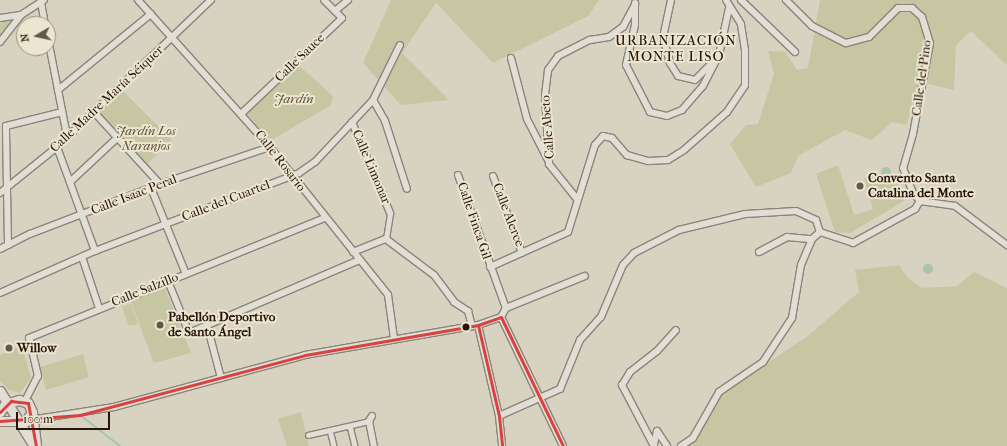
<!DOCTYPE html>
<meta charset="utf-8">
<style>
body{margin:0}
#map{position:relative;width:1007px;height:446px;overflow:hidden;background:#d8d2c0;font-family:"IM FELL French Canon",serif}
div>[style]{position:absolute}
.green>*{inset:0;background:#c6c6a3}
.water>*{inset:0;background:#aac2b0}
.round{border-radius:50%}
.stream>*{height:2px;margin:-1px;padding:0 1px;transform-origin:1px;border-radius:1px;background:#aac2b0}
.roads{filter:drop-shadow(1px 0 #8a8479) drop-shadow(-1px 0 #8a8479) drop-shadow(0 1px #8a8479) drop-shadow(0 -1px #8a8479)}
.pedestrian>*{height:4.5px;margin:-2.25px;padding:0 2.25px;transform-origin:2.25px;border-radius:2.25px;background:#e1dfd5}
.minor>*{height:6px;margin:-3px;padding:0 3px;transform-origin:3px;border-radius:3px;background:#e1dfd5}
.secondary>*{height:9px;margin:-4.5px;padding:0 4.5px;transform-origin:4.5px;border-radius:4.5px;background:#e1dfd5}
.bus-1>*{height:3px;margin:-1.5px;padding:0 1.5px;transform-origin:1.5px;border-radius:1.5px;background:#da4241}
.dots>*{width:11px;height:11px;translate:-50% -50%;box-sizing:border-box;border:2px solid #ece6d0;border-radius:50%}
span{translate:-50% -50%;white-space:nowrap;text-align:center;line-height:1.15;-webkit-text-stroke:4px #ece6d0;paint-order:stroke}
.street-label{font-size:13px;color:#261309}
.park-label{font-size:13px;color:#594e36;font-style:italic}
.poi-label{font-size:13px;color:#261309;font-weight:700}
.left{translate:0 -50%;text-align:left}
.neighbourhood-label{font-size:14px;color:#261309;letter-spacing:1px}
.north{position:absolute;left:16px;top:16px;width:40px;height:40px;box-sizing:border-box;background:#ece6d0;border:1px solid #9d9280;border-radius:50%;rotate:261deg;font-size:11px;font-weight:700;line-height:16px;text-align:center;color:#261309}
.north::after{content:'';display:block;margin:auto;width:14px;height:18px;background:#645649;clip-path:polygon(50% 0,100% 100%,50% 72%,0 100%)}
.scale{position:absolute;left:16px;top:412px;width:94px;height:18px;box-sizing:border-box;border:2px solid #261309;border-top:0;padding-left:5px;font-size:12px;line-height:14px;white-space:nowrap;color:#261309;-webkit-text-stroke:3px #ece6d0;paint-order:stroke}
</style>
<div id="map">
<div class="green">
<div style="clip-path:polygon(391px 0,599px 0,588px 16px,493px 63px,436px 3px,402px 53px,449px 100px,401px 105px,363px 63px)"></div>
<div style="clip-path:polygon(820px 0,1007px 0,1007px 65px,971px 31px,956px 45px,954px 90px,925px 83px,917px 90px,906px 125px,892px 122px,872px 140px,845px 130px,798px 156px,791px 173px,756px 187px,730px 144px,746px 125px,758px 124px,774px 74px,768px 51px,785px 52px,797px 70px,808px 68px)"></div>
<div style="clip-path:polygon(21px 15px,0 42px,0 18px)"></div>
<div style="clip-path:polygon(297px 64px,333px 96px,331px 105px,270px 141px,246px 112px)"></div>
<div style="clip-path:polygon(123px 91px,172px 140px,146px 165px,98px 112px)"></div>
<div style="clip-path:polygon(838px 165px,854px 215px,873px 209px,864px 178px,876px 171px,881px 183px,895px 176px,904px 201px,850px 233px,835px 232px,816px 174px)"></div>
<div style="clip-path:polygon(899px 265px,908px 278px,922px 288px,957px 286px,974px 272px,1007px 288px,1007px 446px,690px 446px,722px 394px,809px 335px,859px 292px,855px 270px)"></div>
<div style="clip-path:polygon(164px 286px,191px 353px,154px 363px,129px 297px)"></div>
<div style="clip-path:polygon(131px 304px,138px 324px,129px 326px,122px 307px)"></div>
<div style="clip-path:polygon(22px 346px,31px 378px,20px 393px,9px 390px,0 381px,0 355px)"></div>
<div style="clip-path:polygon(83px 354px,89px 377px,46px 390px,40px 367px)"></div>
<div style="clip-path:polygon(301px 412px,309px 446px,287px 446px,278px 419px)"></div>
</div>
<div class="water">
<div class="round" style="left:881px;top:167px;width:10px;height:10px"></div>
<div class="round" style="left:923px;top:264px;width:10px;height:10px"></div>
</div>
<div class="stream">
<div style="left:80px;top:415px;width:51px;rotate:37.8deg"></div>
</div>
<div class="roads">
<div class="pedestrian">
<div style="left:386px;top:239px;width:26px;rotate:-81deg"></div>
<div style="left:350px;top:426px;width:21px;rotate:76deg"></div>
<div style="left:330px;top:430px;width:16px;rotate:76deg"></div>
<div style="left:308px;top:435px;width:63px;rotate:-12.9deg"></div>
</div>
<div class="minor">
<div style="left:138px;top:0;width:198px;rotate:48.1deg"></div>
<div style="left:270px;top:147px;width:189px;rotate:51.4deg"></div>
<div style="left:388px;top:295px;width:43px;rotate:82.1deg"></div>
<div style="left:671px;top:0;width:38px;rotate:102deg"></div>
<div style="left:663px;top:37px;width:27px;rotate:75deg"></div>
<div style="left:670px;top:63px;width:15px;rotate:58deg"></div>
<div style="left:678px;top:76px;width:17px;rotate:13deg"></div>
<div style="left:695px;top:80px;width:27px;rotate:-45deg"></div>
<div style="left:741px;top:0;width:75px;rotate:43.9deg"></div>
<div style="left:786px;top:0;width:37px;rotate:45deg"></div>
<div style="left:812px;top:26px;width:38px;rotate:27deg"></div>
<div style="left:846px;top:43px;width:24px;rotate:-15deg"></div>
<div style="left:869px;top:37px;width:41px;rotate:-45deg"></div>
<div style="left:898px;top:8px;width:14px"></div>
<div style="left:912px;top:8px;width:13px;rotate:42deg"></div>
<div style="left:922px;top:17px;width:27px;rotate:73deg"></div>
<div style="left:930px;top:43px;width:93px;rotate:100.6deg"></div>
<div style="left:913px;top:134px;width:35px;rotate:106deg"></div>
<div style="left:903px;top:168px;width:27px;rotate:68deg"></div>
<div style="left:913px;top:193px;width:11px;rotate:49deg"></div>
<div style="left:920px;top:201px;width:35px;rotate:8deg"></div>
<div style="left:955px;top:206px;width:65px;rotate:36.9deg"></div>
<div style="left:41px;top:2px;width:22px;rotate:80deg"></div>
<div style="left:635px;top:3px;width:22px;rotate:90deg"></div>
<div style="left:635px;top:25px;width:41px;rotate:102.7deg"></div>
<div style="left:626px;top:65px;width:53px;rotate:62.9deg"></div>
<div style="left:650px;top:112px;width:17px;rotate:13deg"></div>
<div style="left:667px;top:116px;width:16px;rotate:-22deg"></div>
<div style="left:682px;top:110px;width:32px;rotate:-49deg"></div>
<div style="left:703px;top:86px;width:35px;rotate:-63deg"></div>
<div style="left:719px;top:55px;width:48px;rotate:-78deg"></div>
<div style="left:335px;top:11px;width:17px;rotate:-40deg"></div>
<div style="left:0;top:18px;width:21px;rotate:-8deg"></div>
<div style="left:48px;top:39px;width:99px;rotate:78.9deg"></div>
<div style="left:0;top:42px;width:34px;rotate:-52deg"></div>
<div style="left:21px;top:15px;width:27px;rotate:-33deg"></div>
<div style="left:511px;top:58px;width:63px;rotate:75.3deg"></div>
<div style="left:527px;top:119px;width:48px;rotate:62.9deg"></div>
<div style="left:58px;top:90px;width:120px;rotate:-39.3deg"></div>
<div style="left:373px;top:100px;width:24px;rotate:60deg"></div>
<div style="left:385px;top:121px;width:71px;rotate:72.1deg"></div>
<div style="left:93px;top:111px;width:99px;rotate:47.5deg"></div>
<div style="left:241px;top:114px;width:139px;rotate:-43.5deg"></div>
<div style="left:342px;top:18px;width:25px;rotate:-135deg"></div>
<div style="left:352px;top:122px;width:99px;rotate:67.3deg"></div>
<div style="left:57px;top:147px;width:111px;rotate:69.9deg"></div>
<div style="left:458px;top:175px;width:141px;rotate:70.2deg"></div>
<div style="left:493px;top:176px;width:82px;rotate:69.4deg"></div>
<div style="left:70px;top:182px;width:64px;rotate:-43.1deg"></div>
<div style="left:151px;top:188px;width:93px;rotate:67.9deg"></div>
<div style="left:0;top:193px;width:73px;rotate:-38.9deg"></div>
<div style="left:57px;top:147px;width:213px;rotate:-43.7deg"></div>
<div style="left:577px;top:199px;width:45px;rotate:-128.7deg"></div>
<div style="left:549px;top:164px;width:69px;rotate:-93.3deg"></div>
<div style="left:545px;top:95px;width:25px;rotate:-83deg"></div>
<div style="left:548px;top:70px;width:17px;rotate:-54deg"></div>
<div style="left:558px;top:56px;width:36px;rotate:-27deg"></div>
<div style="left:590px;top:40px;width:19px;rotate:-9deg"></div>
<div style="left:609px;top:37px;width:17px;rotate:-36deg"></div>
<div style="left:623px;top:27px;width:26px;rotate:-62deg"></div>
<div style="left:8px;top:245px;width:119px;rotate:-91deg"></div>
<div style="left:6px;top:126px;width:58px;rotate:-14deg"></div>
<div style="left:0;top:249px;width:34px;rotate:-27deg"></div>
<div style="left:30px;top:234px;width:139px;rotate:-21deg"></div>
<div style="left:160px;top:184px;width:116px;rotate:-18.6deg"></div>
<div style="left:353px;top:252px;width:35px;rotate:-22deg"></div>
<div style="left:386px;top:239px;width:60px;rotate:36.9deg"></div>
<div style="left:434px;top:275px;width:34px;rotate:53deg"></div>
<div style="left:454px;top:302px;width:17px;rotate:33deg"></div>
<div style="left:468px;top:311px;width:16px;rotate:75deg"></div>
<div style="left:759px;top:252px;width:32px;rotate:-28deg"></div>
<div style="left:787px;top:237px;width:25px;rotate:5deg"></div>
<div style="left:82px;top:257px;width:54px;rotate:71.6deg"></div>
<div style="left:490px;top:267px;width:85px;rotate:-24.2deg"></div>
<div style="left:568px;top:232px;width:91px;rotate:-72.8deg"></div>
<div style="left:595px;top:145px;width:12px;rotate:-48deg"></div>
<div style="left:603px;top:136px;width:9px;rotate:13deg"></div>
<div style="left:612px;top:138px;width:23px;rotate:49deg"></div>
<div style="left:627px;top:155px;width:22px;rotate:16deg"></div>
<div style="left:648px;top:161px;width:20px;rotate:-3deg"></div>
<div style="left:668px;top:160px;width:19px;rotate:-32deg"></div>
<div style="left:684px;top:150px;width:57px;rotate:-41.5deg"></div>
<div style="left:727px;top:112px;width:32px;rotate:-56deg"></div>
<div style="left:745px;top:85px;width:35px;rotate:-90deg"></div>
<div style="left:745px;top:50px;width:26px;rotate:-99deg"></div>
<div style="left:741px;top:24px;width:28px;rotate:-122deg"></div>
<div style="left:168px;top:281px;width:56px;rotate:68deg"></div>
<div style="left:189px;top:333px;width:185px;rotate:-23.2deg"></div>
<div style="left:0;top:293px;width:104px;rotate:-23.9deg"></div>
<div style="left:95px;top:251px;width:218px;rotate:-20.9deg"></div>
<div style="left:299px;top:173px;width:19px;rotate:-35deg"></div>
<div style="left:315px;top:162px;width:85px;rotate:-46.9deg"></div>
<div style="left:373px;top:100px;width:61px;rotate:-63.9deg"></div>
<div style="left:501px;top:317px;width:143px;rotate:64.3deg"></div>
<div style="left:207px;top:325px;width:55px;rotate:75.2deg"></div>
<div style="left:478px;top:325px;width:93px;rotate:77deg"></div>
<div style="left:499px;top:416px;width:30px;rotate:84deg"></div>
<div style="left:25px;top:401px;width:28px;rotate:-63deg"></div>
<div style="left:38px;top:376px;width:39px;rotate:-103deg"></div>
<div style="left:29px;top:338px;width:319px;rotate:-22.1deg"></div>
<div style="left:372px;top:416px;width:6px;rotate:121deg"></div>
<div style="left:369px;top:421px;width:25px;rotate:79deg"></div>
<div style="left:499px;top:416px;width:67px;rotate:-23.9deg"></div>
<div style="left:560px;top:389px;width:53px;rotate:-67.8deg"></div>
<div style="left:580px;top:340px;width:31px;rotate:-48deg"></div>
<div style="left:601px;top:317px;width:56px;rotate:-67.1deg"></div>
<div style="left:623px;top:265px;width:16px;rotate:-47deg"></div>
<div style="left:634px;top:253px;width:51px;rotate:-27.1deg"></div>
<div style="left:679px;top:230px;width:68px;rotate:-13.6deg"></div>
<div style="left:745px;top:214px;width:51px;rotate:-3.4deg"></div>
<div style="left:796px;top:211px;width:22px;rotate:24deg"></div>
<div style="left:816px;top:220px;width:13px;rotate:72deg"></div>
<div style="left:820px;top:232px;width:35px;rotate:18deg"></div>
<div style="left:853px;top:243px;width:71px;rotate:-28.7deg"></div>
<div style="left:915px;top:209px;width:9px;rotate:-58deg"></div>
<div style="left:30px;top:420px;width:85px;rotate:-8.8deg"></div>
<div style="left:114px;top:407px;width:198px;rotate:-15.2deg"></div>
<div style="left:305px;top:355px;width:176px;rotate:-9.8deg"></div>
<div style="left:478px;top:325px;width:24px;rotate:-19deg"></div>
<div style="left:501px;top:317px;width:10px;rotate:-61deg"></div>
<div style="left:506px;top:308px;width:85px;rotate:-22.1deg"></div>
<div style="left:654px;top:444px;width:13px;rotate:-77deg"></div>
<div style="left:657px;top:431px;width:18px;rotate:56deg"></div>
<div style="left:654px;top:446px;width:69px;rotate:-117.7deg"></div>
<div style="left:622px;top:385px;width:15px;rotate:-58deg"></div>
<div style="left:630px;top:372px;width:34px;rotate:-38deg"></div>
<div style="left:657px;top:351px;width:28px;rotate:-48deg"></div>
<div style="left:681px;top:446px;width:14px;rotate:-34deg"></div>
<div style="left:693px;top:438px;width:53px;rotate:-60.5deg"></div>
<div style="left:719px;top:392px;width:53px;rotate:-34.3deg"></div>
<div style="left:763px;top:362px;width:53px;rotate:-56.6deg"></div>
<div style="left:792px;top:318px;width:54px;rotate:-80.4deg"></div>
<div style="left:801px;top:265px;width:28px;rotate:-67deg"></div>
<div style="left:812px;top:239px;width:11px;rotate:-41deg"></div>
</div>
<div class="secondary">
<div style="left:0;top:391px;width:65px;rotate:58.3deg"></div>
<div style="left:0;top:412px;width:9px;rotate:-58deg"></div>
<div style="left:5px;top:404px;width:15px;rotate:-16deg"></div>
<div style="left:19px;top:400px;width:9px;rotate:18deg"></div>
<div style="left:28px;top:403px;width:10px;rotate:66deg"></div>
<div style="left:32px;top:412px;width:11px;rotate:124deg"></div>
<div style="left:26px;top:421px;width:26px;rotate:180deg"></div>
<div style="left:32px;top:412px;width:33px;rotate:83deg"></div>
</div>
</div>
<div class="bus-1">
<div style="left:478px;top:325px;width:93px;rotate:77deg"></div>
<div style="left:499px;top:416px;width:30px;rotate:84deg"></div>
<div style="left:0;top:412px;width:16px;rotate:-45deg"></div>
<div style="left:11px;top:401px;width:17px;rotate:7deg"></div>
<div style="left:28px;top:403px;width:44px;rotate:79.5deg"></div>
<div style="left:0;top:421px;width:80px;rotate:-4.3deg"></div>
<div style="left:80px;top:415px;width:233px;rotate:-14.9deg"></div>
<div style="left:305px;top:355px;width:176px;rotate:-9.8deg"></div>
<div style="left:478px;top:325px;width:24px;rotate:-19deg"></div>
<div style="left:501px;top:317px;width:143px;rotate:64.3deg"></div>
</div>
<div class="dots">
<div style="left:860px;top:186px;background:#645649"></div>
<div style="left:160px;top:325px;background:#645649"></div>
<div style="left:466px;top:327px;background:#261309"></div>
<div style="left:9px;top:348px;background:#645649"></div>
</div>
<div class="street-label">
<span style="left:300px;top:58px;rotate:-44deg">Calle Sauce</span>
<span style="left:922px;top:78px;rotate:-82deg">Calle del Pino</span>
<span style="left:107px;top:99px;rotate:-43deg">Calle Madre María Séiquer</span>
<span style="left:548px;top:127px;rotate:-94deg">Calle Abeto</span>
<span style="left:280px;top:161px;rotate:52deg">Calle Rosario</span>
<span style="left:371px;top:167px;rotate:67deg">Calle Limonar</span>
<span style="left:134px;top:195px;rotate:-21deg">Calle Isaac Peral</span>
<span style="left:226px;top:201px;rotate:-21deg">Calle del Cuartel</span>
<span style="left:508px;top:215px;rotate:69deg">Calle Alerce</span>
<span style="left:474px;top:221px;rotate:71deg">Calle Finca Gil</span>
<span style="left:145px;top:290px;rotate:-22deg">Calle Salzillo</span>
</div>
<div class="park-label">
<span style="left:294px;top:99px">Jardín</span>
<span style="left:146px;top:139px">Jardín Los<br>Naranjos</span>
</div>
<div class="poi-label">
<span class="left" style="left:868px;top:186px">Convento Santa<br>Catalina del Monte</span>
<span class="left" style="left:168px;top:325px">Pabellón Deportivo<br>de Santo Ángel</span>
<span class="left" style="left:17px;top:348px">Willow</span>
</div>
<div class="neighbourhood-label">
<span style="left:676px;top:49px">URBANIZACIÓN<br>MONTE LISO</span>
</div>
<div class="north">N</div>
<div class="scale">100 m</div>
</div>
